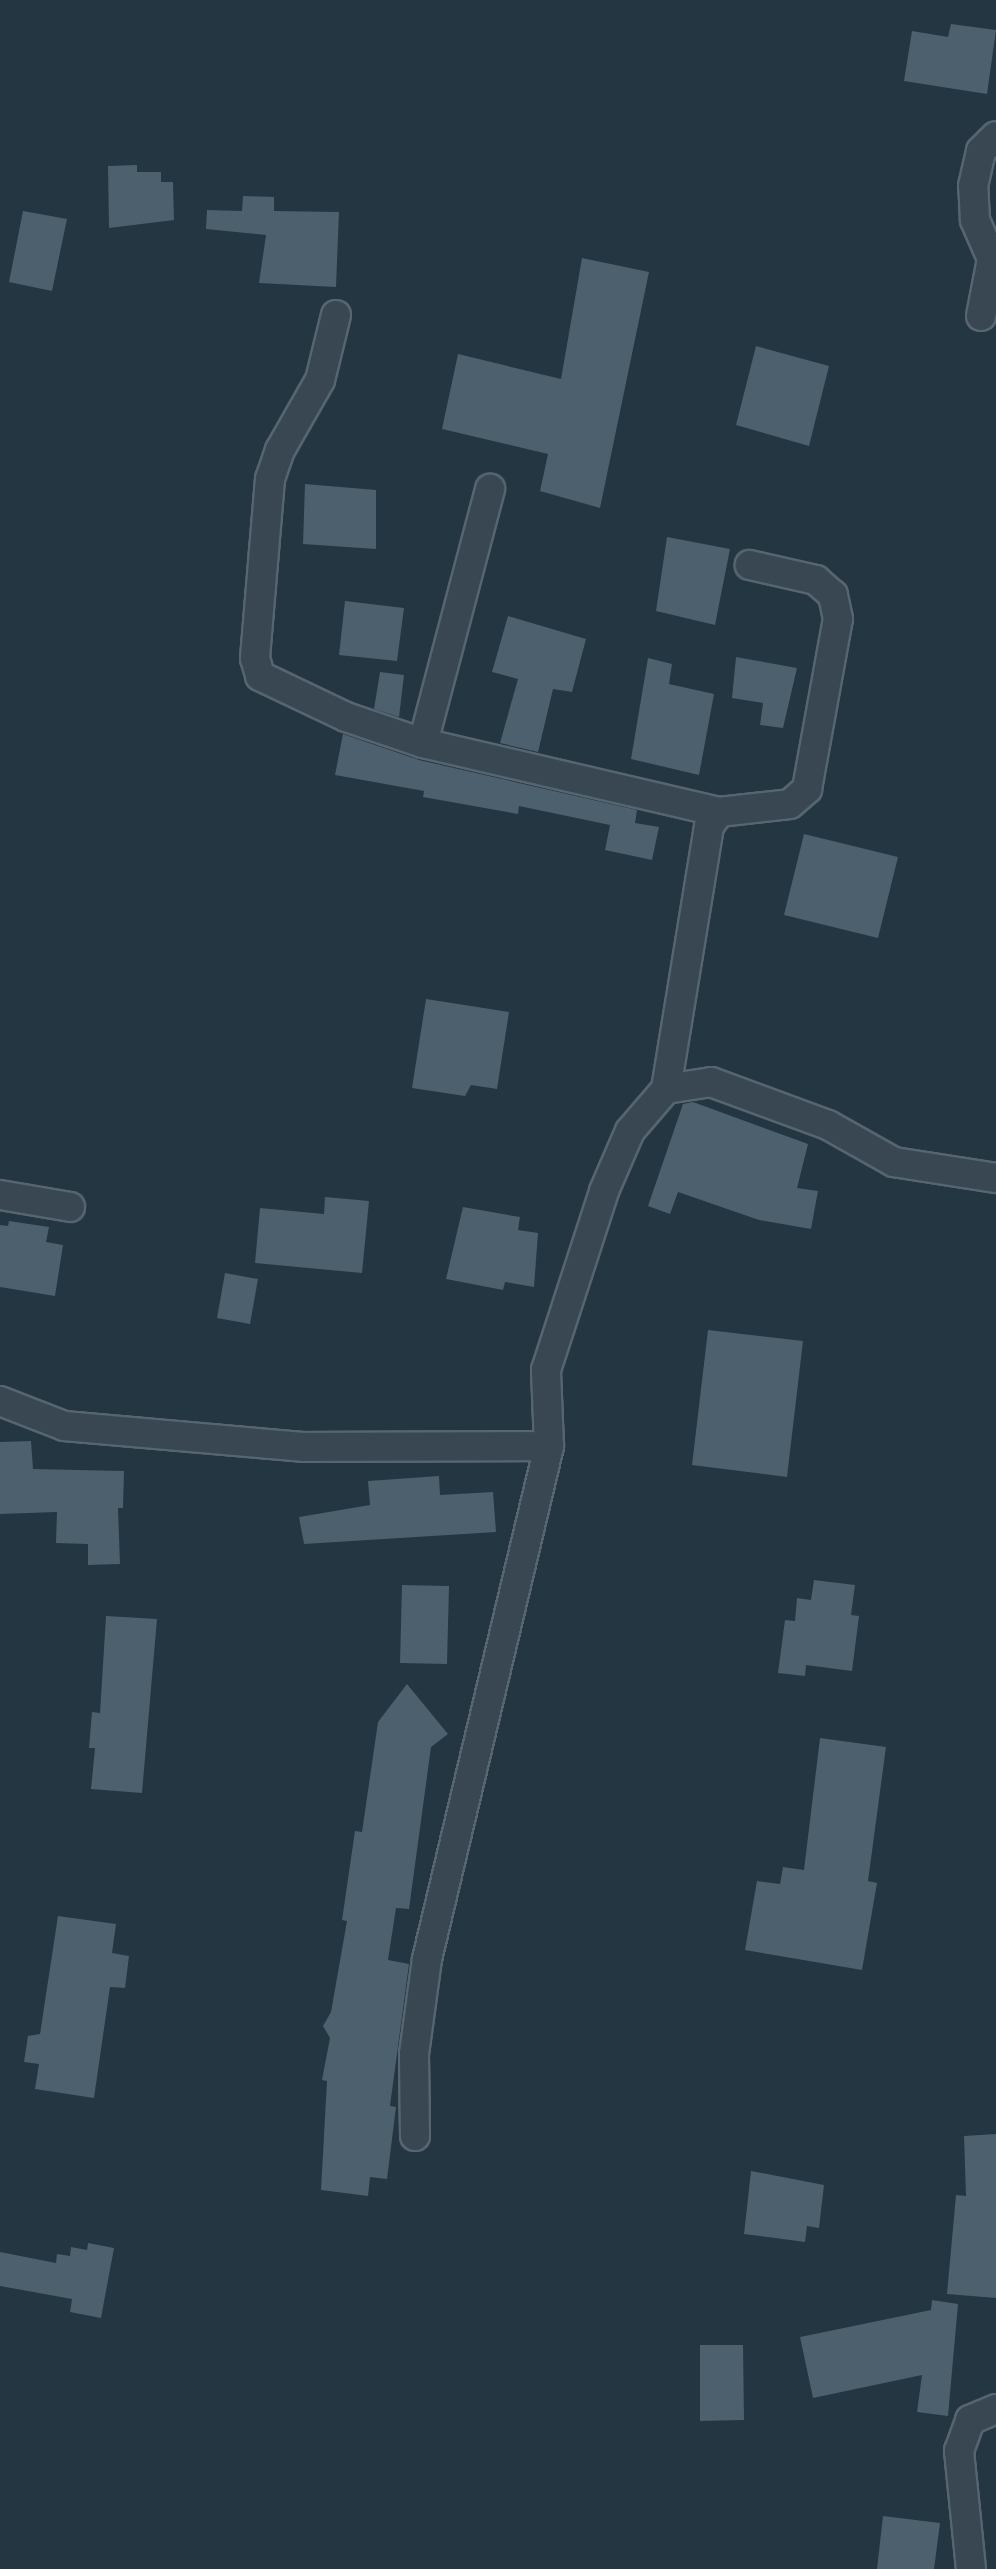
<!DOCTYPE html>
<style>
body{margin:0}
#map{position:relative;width:996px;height:2569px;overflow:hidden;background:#233642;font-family:Raleway,sans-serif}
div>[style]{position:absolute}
.building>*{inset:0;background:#4c606d}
.roads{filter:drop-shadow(2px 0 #56656f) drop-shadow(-2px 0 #56656f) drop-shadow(0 2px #56656f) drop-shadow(0 -2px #56656f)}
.minor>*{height:28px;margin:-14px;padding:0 14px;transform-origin:14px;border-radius:14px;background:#384752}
span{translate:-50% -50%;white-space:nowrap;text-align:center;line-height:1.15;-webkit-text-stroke:7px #1d2c37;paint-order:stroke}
</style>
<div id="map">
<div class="building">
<div style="clip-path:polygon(951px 24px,996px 30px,987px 94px,904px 81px,912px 31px,948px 37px)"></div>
<div style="clip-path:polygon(137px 165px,137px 172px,161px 172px,161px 182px,173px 182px,174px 220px,109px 228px,108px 166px)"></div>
<div style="clip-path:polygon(243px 196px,274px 197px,274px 211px,339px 212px,336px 287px,259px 283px,266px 235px,206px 229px,207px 210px,242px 211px)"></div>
<div style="clip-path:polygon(23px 211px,67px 219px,52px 291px,9px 282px)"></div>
<div style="clip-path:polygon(582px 258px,649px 272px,600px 508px,540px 491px,548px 454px,442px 429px,458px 354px,561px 379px)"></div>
<div style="clip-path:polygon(756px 346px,829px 366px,809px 446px,736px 425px)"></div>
<div style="clip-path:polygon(305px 484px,376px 490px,376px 549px,303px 544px)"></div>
<div style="clip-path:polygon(667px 537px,730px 549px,715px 625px,656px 611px)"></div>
<div style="clip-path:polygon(345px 601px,404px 608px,397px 661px,339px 655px)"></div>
<div style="clip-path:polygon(508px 616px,586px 639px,572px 692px,553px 689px,538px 752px,500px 743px,518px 679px,492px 672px)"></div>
<div style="clip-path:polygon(736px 657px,797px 668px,783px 728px,760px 725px,763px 703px,732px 698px)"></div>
<div style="clip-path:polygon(648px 658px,672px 664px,669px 684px,714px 694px,699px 775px,631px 759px)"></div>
<div style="clip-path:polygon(380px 672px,404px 675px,399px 717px,374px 709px)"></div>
<div style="clip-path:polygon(343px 734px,419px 760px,637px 810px,635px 823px,659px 827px,652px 860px,605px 850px,610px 825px,519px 806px,518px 814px,423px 797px,424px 791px,335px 775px)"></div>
<div style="clip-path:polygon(804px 834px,898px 857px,878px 938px,784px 915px)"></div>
<div style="clip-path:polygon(426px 999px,509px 1012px,497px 1089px,471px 1085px,465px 1096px,412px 1088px)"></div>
<div style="clip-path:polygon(693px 1102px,808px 1144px,797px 1188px,818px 1191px,811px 1229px,759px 1220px,678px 1192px,670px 1214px,648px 1206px,683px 1104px)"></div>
<div style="clip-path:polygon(325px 1197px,369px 1201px,362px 1273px,255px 1263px,260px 1208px,324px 1214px)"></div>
<div style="clip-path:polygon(463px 1207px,520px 1217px,518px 1230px,538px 1233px,534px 1287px,505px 1282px,503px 1290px,446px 1279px)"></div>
<div style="clip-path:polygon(9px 1221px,49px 1227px,46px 1242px,63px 1245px,55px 1296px,0 1287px,0 1225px,8px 1226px)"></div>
<div style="clip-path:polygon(225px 1273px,258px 1279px,250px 1324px,217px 1318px)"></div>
<div style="clip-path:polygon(708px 1330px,803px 1341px,787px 1477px,692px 1465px)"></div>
<div style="clip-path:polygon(31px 1441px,33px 1469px,124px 1471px,123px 1508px,118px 1508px,120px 1564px,88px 1565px,88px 1544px,56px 1543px,57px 1512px,0 1514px,0 1442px)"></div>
<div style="clip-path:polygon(439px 1476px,440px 1495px,493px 1492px,496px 1532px,304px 1544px,299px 1517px,370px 1505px,368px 1481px)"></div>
<div style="clip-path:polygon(814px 1580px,855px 1585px,851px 1615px,859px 1616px,852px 1671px,806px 1665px,805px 1676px,778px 1673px,785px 1620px,795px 1621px,797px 1598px,811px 1600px)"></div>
<div style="clip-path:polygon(402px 1585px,449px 1586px,447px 1664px,400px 1663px)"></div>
<div style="clip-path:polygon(106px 1616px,157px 1619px,142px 1793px,91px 1789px,95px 1748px,89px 1748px,92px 1712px,100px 1713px)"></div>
<div style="clip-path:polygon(407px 1684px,448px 1734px,431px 1747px,409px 1909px,396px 1908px,388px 1960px,409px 1964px,390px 2106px,396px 2107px,387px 2179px,370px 2177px,368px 2196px,321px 2190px,327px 2081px,322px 2080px,330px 2038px,323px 2026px,331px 2012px,347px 1921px,342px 1920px,355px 1831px,362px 1832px,378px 1722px)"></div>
<div style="clip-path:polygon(820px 1738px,886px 1747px,868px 1881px,877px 1883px,862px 1970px,745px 1950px,757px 1881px,780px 1884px,783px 1867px,804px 1870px)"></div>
<div style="clip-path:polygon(58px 1916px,116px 1924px,112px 1953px,129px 1956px,125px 1988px,110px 1987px,94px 2098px,35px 2089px,39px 2064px,24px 2062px,28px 2036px,40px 2034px)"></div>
<div style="clip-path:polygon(996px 2134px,996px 2298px,947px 2294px,956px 2195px,966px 2196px,964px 2136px)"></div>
<div style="clip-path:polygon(751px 2171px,824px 2185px,819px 2228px,807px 2226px,805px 2242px,744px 2234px)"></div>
<div style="clip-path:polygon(88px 2243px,114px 2248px,101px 2318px,70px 2312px,72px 2299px,0 2286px,0 2252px,56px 2263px,57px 2254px,70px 2256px,71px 2247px,87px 2250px)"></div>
<div style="clip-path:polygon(932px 2300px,958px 2304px,948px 2416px,917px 2412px,922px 2375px,813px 2398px,800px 2337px,931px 2310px)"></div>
<div style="clip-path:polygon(700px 2345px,743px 2345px,744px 2420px,700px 2421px)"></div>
<div style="clip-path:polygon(883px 2516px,940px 2523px,934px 2569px,877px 2569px)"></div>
</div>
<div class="roads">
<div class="minor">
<div style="left:336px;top:315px;width:67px;rotate:103.8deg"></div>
<div style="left:320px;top:380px;width:81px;rotate:119.7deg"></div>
<div style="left:280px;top:450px;width:31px;rotate:109deg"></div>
<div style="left:270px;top:479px;width:180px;rotate:94.8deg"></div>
<div style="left:255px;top:658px;width:19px;rotate:74deg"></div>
<div style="left:260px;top:676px;width:95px;rotate:25.5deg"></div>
<div style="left:346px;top:717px;width:81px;rotate:18.7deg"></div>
<div style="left:423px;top:743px;width:304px;rotate:13.1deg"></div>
<div style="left:981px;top:316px;width:58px;rotate:-79.1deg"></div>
<div style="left:992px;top:259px;width:43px;rotate:-113.6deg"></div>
<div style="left:975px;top:220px;width:34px;rotate:-93deg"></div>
<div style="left:973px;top:186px;width:36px;rotate:-77deg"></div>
<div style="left:981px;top:151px;width:21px;rotate:-45deg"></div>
<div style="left:423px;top:743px;width:263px;rotate:-75.2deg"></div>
<div style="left:666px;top:1089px;width:266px;rotate:-80.7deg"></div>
<div style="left:709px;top:826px;width:17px;rotate:-54deg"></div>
<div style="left:719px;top:812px;width:71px;rotate:-6.4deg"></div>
<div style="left:790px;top:804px;width:23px;rotate:-41deg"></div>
<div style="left:807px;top:789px;width:173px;rotate:-79.7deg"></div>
<div style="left:838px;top:619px;width:25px;rotate:-102deg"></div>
<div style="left:833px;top:595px;width:23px;rotate:-139deg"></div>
<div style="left:816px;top:580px;width:68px;rotate:-167.2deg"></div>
<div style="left:0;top:1195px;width:71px;rotate:9.7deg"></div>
<div style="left:0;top:1401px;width:69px;rotate:21.3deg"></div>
<div style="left:64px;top:1426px;width:242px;rotate:5deg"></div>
<div style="left:305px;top:1447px;width:244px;rotate:-0.2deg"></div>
<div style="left:549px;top:1446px;width:76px;rotate:-92.3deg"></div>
<div style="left:546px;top:1370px;width:188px;rotate:-72deg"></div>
<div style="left:604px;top:1191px;width:65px;rotate:-66.6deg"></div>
<div style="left:630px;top:1131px;width:55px;rotate:-49.4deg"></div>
<div style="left:666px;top:1089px;width:46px;rotate:-8.8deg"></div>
<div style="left:711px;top:1082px;width:125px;rotate:20.2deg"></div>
<div style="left:828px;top:1125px;width:76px;rotate:29.3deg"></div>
<div style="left:894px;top:1162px;width:103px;rotate:8.9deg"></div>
<div style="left:415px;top:2136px;width:82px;rotate:-90.7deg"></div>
<div style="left:414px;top:2054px;width:96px;rotate:-82.2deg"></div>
<div style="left:427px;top:1959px;width:527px;rotate:-76.62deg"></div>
<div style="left:971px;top:2569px;width:119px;rotate:-95.8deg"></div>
<div style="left:959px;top:2451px;width:33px;rotate:-70deg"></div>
<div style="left:970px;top:2420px;width:28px;rotate:-23deg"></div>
</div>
</div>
</div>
